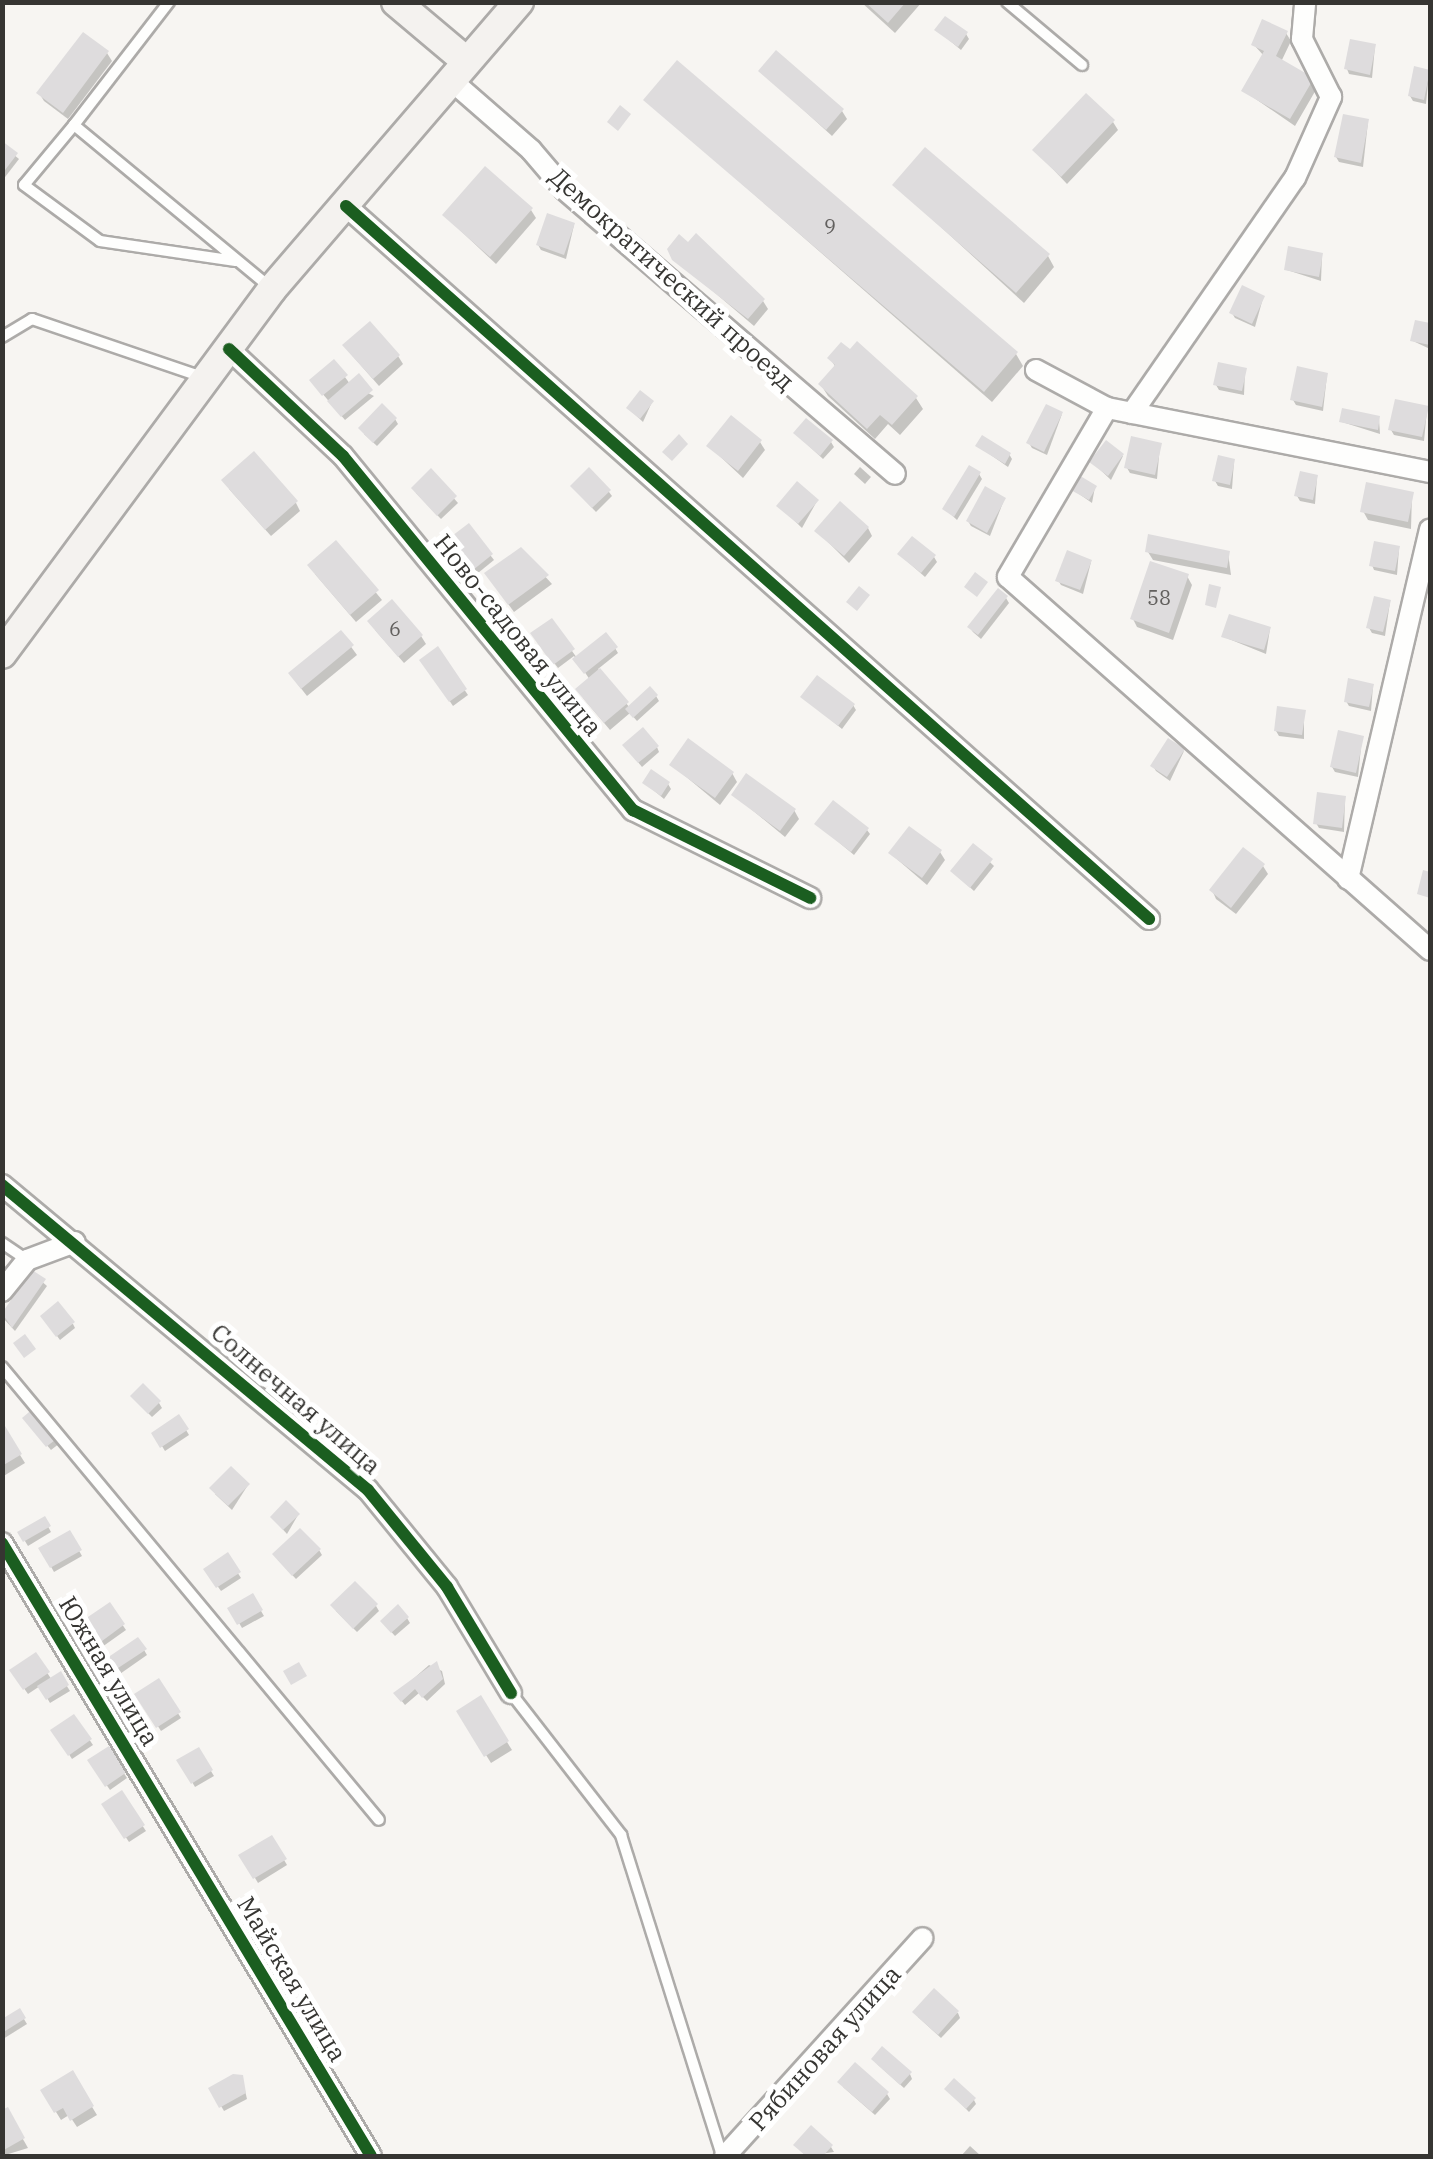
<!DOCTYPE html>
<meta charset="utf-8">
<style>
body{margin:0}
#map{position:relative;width:1433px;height:2159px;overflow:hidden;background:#f7f5f2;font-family:"IBM Plex Serif",serif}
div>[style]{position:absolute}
.shadow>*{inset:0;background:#0003}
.building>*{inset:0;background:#dedcdd}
.roads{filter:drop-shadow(2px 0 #adaba9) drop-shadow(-2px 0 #adaba9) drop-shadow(0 2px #adaba9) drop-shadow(0 -2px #adaba9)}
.lane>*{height:10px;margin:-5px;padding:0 5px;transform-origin:5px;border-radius:5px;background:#fefefd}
.street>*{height:20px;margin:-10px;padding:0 10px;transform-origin:10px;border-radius:10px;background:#fefefd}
.secondary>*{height:28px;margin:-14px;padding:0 14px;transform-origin:14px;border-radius:14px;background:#f4f2ef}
.cycleway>*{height:12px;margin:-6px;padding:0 6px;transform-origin:6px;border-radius:6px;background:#1b5e20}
span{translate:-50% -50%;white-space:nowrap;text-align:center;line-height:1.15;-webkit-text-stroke:10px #fff;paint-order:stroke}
.number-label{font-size:20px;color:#62605e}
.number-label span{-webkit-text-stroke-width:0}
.street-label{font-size:25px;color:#363532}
.frame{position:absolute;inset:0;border:5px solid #363532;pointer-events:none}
</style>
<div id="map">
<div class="shadow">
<div style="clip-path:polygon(861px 2px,922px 2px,895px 33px)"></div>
<div style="clip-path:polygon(937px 30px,966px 34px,969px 39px,961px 50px)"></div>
<div style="clip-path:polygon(1286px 33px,1291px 41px,1281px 62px,1317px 88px,1295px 126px,1244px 91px,1264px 56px,1254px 45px)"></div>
<div style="clip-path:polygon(1375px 46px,1372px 78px,1349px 74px,1347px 69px)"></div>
<div style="clip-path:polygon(107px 53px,112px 61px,68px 119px,44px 101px,39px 93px)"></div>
<div style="clip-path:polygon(761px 71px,842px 111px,847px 119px,832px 136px)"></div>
<div style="clip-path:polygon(1429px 72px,1426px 104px,1413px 101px,1410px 96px)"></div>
<div style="clip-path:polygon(646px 100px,1016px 354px,1023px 366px,992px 402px)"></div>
<div style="clip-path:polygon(1113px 122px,1118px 130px,1067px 184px,1035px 150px)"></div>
<div style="clip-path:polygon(1368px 122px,1363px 167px,1339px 162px,1336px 157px)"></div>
<div style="clip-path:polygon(2px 145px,19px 159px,2px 181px)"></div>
<div style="clip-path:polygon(895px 185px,1048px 256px,1054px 267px,1024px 303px)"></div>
<div style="clip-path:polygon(531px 210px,536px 218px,496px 264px,445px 216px)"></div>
<div style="clip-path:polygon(574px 225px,566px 259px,541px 250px,538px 245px)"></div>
<div style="clip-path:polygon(1322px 255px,1321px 281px,1287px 270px)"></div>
<div style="clip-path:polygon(674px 258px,763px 301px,768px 309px,754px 326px)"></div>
<div style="clip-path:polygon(1263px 298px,1255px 327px,1235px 318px,1232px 313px)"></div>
<div style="clip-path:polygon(1417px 323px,1430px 326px,1430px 349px,1413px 341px)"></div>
<div style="clip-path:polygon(350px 353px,398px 356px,403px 364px,379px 386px)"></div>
<div style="clip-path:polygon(850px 353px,916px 398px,923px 409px,900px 435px,888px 424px,875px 439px,828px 396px,821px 385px,836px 368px,830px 358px)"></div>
<div style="clip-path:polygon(334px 362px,350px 384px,374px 396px,345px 420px,315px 385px)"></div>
<div style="clip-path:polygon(1245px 371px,1244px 395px,1219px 390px,1216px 385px)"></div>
<div style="clip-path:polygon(1327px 375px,1323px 411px,1296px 405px,1293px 400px)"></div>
<div style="clip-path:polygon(652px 402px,643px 422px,629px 409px)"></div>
<div style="clip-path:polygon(1427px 409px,1424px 441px,1394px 435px,1391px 430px)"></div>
<div style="clip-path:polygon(1062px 414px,1047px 455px,1032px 448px,1029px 443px)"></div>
<div style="clip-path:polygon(395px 419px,398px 424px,377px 446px,364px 434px)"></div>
<div style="clip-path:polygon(1379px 419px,1380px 434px,1342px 422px)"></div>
<div style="clip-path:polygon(796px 434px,831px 442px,834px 447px,823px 459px)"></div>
<div style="clip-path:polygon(760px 442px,765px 450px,743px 478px,709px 446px)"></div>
<div style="clip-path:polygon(1160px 445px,1157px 479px,1130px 473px,1127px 468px)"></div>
<div style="clip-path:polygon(978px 446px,1009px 454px,1012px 459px,1008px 467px)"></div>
<div style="clip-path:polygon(1123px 456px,1111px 480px,1092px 462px)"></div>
<div style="clip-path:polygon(1234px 461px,1232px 489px,1218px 486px,1215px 481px)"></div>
<div style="clip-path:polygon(860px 467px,871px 477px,865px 484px,854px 474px)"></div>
<div style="clip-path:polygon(431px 472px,458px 503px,441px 519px,416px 493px)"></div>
<div style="clip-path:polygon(979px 474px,982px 479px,957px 520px,945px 509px)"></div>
<div style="clip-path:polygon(1317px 477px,1315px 504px,1300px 501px,1297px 496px)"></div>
<div style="clip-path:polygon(1095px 487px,1092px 503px,1072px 489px)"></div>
<div style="clip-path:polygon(229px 489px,296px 503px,300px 511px,271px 536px)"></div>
<div style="clip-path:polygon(576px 491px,609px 492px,612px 496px,596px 512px)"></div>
<div style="clip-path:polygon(1412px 494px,1411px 529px,1368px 520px,1363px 511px)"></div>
<div style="clip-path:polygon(1004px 500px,990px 536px,971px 526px,968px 521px)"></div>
<div style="clip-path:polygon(817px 501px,802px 528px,779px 506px)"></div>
<div style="clip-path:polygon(468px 526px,494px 560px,478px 573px,454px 544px)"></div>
<div style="clip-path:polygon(868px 528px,872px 536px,849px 563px,817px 531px)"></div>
<div style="clip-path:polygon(336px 544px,382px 600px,356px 622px,315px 574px)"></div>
<div style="clip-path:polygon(1399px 549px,1397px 575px,1374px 570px,1372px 565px)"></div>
<div style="clip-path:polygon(521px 550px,552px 584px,514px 612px,492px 582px)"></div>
<div style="clip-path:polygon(1148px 552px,1228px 553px,1231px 575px,1153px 560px)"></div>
<div style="clip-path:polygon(900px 555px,934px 557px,937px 562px,925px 577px)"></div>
<div style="clip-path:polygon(1091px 562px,1083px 594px,1061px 585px,1058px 580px)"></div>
<div style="clip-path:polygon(1187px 576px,1192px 585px,1173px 640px,1137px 627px,1133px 619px)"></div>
<div style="clip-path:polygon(1006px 598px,1009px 603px,981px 639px,973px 632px,970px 628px)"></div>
<div style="clip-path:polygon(1390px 602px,1385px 636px,1372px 633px,1369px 628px)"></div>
<div style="clip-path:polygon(1270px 629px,1266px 654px,1224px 637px)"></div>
<div style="clip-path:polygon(375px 630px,421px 636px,426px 644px,404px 663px)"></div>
<div style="clip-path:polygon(341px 633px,357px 655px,307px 696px,296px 682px)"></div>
<div style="clip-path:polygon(536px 639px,572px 651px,577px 658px,615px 648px,618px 653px,598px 669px,630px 708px,656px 696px,659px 701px,637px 721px,630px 713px,610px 730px,583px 698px,590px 680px,574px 656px,558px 668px)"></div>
<div style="clip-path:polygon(437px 650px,468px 695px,453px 706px,422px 660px)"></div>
<div style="clip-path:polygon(1373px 686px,1371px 711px,1349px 706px,1346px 701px)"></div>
<div style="clip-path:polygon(803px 697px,853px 705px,856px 710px,842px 729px)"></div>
<div style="clip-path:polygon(1304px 712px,1304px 739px,1279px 736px,1276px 731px)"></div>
<div style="clip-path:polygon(1362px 738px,1358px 777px,1335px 772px,1332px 767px)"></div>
<div style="clip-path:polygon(657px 747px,659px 752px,642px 767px,628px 750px)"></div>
<div style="clip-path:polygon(1184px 751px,1170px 781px,1156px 771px,1153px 766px)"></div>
<div style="clip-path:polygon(672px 765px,732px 773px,737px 782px,720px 805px)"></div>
<div style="clip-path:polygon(645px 783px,668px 784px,671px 789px,664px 799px)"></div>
<div style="clip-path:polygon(734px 795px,794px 810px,799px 819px,785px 837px)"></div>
<div style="clip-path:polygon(1345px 798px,1344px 832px,1319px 828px,1316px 823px)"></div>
<div style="clip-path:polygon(817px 824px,867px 830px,870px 834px,854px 855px)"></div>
<div style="clip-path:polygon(973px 846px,994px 866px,974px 891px,953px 872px)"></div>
<div style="clip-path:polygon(940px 852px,945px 860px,927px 885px,891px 854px)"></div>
<div style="clip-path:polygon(1263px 866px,1268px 874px,1236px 914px,1216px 899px,1212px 890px)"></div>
<div style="clip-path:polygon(32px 1273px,47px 1286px,15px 1331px,2px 1317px)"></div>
<div style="clip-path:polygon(46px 1321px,73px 1324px,75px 1328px,60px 1340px)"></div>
<div style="clip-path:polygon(136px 1401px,159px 1403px,162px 1408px,152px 1417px)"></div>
<div style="clip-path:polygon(34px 1411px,60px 1443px,51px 1450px,28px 1423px)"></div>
<div style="clip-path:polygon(179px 1418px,189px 1435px,165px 1451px,154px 1433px)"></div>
<div style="clip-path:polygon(2px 1426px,25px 1463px,2px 1477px)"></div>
<div style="clip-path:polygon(248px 1485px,232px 1510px,215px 1494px)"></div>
<div style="clip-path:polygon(298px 1515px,287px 1534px,276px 1522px)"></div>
<div style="clip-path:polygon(44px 1519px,51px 1532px,28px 1546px,20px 1533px)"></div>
<div style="clip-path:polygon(69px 1533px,82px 1556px,54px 1572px,41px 1549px)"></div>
<div style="clip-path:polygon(319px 1550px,322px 1555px,296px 1579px,278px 1560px)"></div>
<div style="clip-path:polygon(227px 1556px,241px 1578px,221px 1591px,206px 1570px)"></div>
<div style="clip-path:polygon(252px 1596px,264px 1616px,242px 1628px,231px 1609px)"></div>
<div style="clip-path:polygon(109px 1605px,126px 1630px,102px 1647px,85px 1622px)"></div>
<div style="clip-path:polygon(376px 1606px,379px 1611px,357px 1632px,336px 1611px)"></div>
<div style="clip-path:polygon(407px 1618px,410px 1623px,395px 1636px,386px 1626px)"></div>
<div style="clip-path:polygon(138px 1640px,147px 1655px,117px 1676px,107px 1661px)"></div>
<div style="clip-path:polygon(35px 1655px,52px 1680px,60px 1675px,70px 1691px,50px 1703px,40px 1686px,28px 1694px,12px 1671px)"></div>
<div style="clip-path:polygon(429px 1665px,442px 1671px,445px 1684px,427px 1701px,419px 1693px,405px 1705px,396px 1694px)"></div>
<div style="clip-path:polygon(158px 1682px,181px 1718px,161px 1731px,138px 1695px)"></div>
<div style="clip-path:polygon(480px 1699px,512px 1750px,491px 1763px,459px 1712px)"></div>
<div style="clip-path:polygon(74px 1717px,93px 1745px,72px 1759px,54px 1731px)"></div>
<div style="clip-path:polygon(108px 1749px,127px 1778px,110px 1790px,90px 1761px)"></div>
<div style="clip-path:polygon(198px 1750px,214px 1776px,195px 1787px,180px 1761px)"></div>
<div style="clip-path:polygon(121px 1794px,146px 1831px,129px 1842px,104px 1805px)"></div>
<div style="clip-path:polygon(271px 1838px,287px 1865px,258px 1883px,242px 1856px)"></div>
<div style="clip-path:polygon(19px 2011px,27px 2024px,3px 2039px,2px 2022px)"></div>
<div style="clip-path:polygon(958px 2013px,960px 2018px,941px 2038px,918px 2017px)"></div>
<div style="clip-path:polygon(877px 2064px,910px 2074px,912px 2079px,904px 2088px)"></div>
<div style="clip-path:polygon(72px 2074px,97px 2115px,77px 2127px,69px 2115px,61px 2120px,43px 2091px)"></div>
<div style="clip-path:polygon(242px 2078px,247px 2099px,224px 2111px,211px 2089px)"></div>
<div style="clip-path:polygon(843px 2087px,887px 2094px,890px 2099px,875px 2115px)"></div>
<div style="clip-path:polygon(947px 2089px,974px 2100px,976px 2104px,969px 2112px)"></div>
<div style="clip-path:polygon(7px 2111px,28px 2148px,2px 2156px,2px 2113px)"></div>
<div style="clip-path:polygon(796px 2145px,831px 2147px,834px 2152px,806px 2156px)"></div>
<div style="clip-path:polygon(970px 2146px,981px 2156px,961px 2156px)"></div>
</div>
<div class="building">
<div style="clip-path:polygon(865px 2px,906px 2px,888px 23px)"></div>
<div style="clip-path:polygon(945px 16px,968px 32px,958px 47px,934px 30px)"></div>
<div style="clip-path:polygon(1262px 19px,1288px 31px,1276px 56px,1314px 78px,1290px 119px,1241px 91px,1264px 51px,1251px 45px)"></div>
<div style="clip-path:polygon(83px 32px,109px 51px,63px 113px,36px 93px)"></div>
<div style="clip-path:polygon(1350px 39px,1376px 44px,1370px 75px,1344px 69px)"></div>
<div style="clip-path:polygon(776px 50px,844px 109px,826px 130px,758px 71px)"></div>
<div style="clip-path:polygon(677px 60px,1018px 352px,984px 392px,643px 100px)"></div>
<div style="clip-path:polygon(1414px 66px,1430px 70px,1424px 100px,1408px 96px)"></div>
<div style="clip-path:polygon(1086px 93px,1115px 120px,1061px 177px,1032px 150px)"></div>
<div style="clip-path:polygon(620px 105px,631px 114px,618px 131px,607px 122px)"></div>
<div style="clip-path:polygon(1343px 114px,1369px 119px,1361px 163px,1334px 157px)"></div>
<div style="clip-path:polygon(2px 141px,18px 153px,2px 174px)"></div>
<div style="clip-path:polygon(925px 147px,1050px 254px,1016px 293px,892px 185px)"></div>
<div style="clip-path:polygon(485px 166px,533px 208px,490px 257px,442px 215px)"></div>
<div style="clip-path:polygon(547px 213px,575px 223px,564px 255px,536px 245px)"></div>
<div style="clip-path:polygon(696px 233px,765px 299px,748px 319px,672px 260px,667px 249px,679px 234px,688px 242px)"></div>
<div style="clip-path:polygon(1288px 246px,1323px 253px,1319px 277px,1284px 270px)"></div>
<div style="clip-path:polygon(1242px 285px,1265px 296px,1252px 324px,1229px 313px)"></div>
<div style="clip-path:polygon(1415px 320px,1430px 323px,1430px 345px,1410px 341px)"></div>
<div style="clip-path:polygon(370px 321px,400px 355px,373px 379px,342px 345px)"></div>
<div style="clip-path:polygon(857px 341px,918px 396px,892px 425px,880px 415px,867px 429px,818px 384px,835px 365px,827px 358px,841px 342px,850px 349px)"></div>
<div style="clip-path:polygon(334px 359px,348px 375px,322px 396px,309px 380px)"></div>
<div style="clip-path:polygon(1218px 362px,1247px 368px,1242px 391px,1213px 385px)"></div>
<div style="clip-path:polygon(1297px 366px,1328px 373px,1322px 407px,1290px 400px)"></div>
<div style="clip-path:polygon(359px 373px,373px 390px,341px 417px,327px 401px)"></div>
<div style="clip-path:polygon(640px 390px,654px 401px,640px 419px,626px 408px)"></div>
<div style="clip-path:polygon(1395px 399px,1429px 406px,1422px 437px,1388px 430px)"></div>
<div style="clip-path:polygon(382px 403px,397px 418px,373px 443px,358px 428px)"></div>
<div style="clip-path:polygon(1046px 404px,1063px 412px,1044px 452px,1026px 443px)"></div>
<div style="clip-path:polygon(1342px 408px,1380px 416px,1378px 430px,1339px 422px)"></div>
<div style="clip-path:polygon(731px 415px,762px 440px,738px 471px,706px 446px)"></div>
<div style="clip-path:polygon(806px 418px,833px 440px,820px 456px,793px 433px)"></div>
<div style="clip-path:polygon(679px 434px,688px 444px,672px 461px,662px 452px)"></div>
<div style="clip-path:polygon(982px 435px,1011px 453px,1005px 464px,975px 446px)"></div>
<div style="clip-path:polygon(1131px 436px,1162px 443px,1155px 475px,1124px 468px)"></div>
<div style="clip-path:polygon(1106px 440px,1124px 454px,1108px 476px,1089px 462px)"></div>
<div style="clip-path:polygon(254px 451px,298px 501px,265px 530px,221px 480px)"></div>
<div style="clip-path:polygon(1218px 455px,1235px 459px,1230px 485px,1212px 481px)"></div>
<div style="clip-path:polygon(969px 465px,981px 472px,954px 517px,942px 509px)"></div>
<div style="clip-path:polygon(589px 467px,611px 490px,592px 508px,570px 486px)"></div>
<div style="clip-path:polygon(431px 468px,457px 496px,437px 516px,411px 488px)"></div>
<div style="clip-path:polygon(1300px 471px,1318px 475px,1313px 500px,1294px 496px)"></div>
<div style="clip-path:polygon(1077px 474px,1097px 486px,1089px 500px,1069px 489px)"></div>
<div style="clip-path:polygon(797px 481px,819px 500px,798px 524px,776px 506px)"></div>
<div style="clip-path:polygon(1366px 482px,1414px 492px,1408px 522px,1360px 512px)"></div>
<div style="clip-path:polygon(985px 486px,1006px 498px,987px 533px,966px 521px)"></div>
<div style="clip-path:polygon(840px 501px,869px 527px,844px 556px,814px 531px)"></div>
<div style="clip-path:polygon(469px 523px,493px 554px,473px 570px,448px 539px)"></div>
<div style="clip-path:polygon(1148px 534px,1230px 551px,1227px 568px,1145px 552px)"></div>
<div style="clip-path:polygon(912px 536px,936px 555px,921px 573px,897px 554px)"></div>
<div style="clip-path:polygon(336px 540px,379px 590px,350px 615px,307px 565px)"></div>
<div style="clip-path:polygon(1374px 541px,1400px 546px,1395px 571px,1369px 566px)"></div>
<div style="clip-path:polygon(521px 547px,549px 575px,508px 605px,484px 573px)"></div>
<div style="clip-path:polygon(1067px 550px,1092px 560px,1080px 590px,1055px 581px)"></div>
<div style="clip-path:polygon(1150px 561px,1189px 574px,1169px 633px,1130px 619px)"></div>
<div style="clip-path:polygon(975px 572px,988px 582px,977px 597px,964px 587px)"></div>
<div style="clip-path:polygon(1209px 584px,1221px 587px,1216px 608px,1205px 605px)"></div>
<div style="clip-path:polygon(859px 586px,870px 595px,857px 611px,846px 602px)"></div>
<div style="clip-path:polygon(998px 588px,1008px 596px,978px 635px,967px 627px)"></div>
<div style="clip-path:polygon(1374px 596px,1391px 600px,1383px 632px,1366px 628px)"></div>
<div style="clip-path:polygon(392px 599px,423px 635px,398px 657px,367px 621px)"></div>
<div style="clip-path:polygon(1229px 614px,1271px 627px,1264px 650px,1221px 637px)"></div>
<div style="clip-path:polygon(552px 618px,575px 649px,553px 665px,530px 633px)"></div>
<div style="clip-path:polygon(341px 630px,354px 645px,301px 689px,288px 673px)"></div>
<div style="clip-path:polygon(606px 632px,618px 647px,584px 674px,572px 659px)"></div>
<div style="clip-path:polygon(438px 646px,467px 689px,449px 702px,419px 660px)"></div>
<div style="clip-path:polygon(600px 668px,629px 702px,604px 723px,575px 689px)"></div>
<div style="clip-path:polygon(817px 675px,855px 704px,838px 726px,800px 697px)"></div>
<div style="clip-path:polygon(1348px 678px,1374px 684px,1369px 707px,1344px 702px)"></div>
<div style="clip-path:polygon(650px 686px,658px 695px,633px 718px,625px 709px)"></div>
<div style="clip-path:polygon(1277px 706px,1306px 710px,1302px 735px,1274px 731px)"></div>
<div style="clip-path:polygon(643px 727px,659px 746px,638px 763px,622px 745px)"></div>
<div style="clip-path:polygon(1338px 730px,1364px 736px,1356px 773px,1330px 767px)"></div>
<div style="clip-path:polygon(688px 738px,734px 772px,715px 798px,669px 765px)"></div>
<div style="clip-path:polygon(1168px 738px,1185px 749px,1167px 777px,1150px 766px)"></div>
<div style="clip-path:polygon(651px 769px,670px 782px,661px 796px,642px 783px)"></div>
<div style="clip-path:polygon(746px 773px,796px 809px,780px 831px,731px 795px)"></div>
<div style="clip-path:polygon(1317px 792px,1346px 796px,1342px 828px,1313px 824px)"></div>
<div style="clip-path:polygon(833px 800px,869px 828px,851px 852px,814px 824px)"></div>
<div style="clip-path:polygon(909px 826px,942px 850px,922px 878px,888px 853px)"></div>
<div style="clip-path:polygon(973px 843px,993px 859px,970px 888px,950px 871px)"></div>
<div style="clip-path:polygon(1243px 847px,1265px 864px,1231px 908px,1209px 890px)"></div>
<div style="clip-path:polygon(1423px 870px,1430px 872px,1430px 898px,1417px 894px)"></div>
<div style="clip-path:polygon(32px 1270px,46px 1279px,12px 1328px,2px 1313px)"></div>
<div style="clip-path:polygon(58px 1301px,75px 1322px,56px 1337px,40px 1316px)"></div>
<div style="clip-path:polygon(25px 1334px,36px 1349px,24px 1358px,13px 1343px)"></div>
<div style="clip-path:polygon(143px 1383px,161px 1401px,148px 1414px,130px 1396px)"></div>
<div style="clip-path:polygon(35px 1407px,59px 1437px,46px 1447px,22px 1418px)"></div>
<div style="clip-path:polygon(179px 1414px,189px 1429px,160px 1448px,151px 1433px)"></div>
<div style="clip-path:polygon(2px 1421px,22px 1454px,2px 1466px)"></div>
<div style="clip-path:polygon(231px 1466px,250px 1484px,228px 1506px,209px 1488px)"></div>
<div style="clip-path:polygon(286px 1500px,300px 1514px,283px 1530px,270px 1517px)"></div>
<div style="clip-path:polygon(45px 1516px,51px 1526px,23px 1542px,17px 1532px)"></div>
<div style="clip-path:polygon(300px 1528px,321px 1549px,292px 1576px,272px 1554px)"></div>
<div style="clip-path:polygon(70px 1530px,82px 1550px,50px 1568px,38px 1548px)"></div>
<div style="clip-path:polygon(228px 1552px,241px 1572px,216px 1588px,203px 1569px)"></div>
<div style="clip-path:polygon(355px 1581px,378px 1604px,353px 1629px,330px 1605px)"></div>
<div style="clip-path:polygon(253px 1593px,263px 1610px,237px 1625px,227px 1608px)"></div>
<div style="clip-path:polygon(110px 1602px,125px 1624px,98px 1644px,82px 1621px)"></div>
<div style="clip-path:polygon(398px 1604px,409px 1617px,391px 1633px,380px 1621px)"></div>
<div style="clip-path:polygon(138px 1637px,147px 1649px,112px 1672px,104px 1660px)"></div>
<div style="clip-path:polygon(36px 1652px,50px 1672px,23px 1690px,9px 1670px)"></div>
<div style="clip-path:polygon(437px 1661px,443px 1679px,422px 1698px,415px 1689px,401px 1702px,393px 1693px)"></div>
<div style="clip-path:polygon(299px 1662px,307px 1676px,291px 1685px,283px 1671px)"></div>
<div style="clip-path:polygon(61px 1671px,69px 1685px,46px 1700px,37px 1686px)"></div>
<div style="clip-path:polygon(159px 1678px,181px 1712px,156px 1728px,134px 1694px)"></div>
<div style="clip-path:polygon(481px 1695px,509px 1741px,484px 1757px,456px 1711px)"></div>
<div style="clip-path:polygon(74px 1714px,92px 1739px,68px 1756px,50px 1730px)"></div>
<div style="clip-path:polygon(109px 1746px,127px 1772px,105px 1787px,87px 1760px)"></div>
<div style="clip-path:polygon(199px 1747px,213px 1770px,191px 1784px,176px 1760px)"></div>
<div style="clip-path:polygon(122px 1790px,145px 1825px,124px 1839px,101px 1804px)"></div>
<div style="clip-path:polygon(272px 1835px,287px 1859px,253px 1879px,238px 1855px)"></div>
<div style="clip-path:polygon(934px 1988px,959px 2011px,938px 2035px,912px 2012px)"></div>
<div style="clip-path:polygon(20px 2008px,26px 2018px,2px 2033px,2px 2019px)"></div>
<div style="clip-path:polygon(882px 2046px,912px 2072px,900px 2085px,871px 2059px)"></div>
<div style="clip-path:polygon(855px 2062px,889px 2092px,872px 2112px,837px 2082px)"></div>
<div style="clip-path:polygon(73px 2070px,94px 2106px,70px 2121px,63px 2108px,54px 2113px,40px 2090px)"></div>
<div style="clip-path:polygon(233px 2074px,243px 2075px,246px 2093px,219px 2108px,208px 2088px)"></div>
<div style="clip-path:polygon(954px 2078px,976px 2098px,966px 2109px,944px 2089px)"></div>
<div style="clip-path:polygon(8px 2107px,25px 2138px,2px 2151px,2px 2110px)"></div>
<div style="clip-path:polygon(811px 2125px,833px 2145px,823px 2156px,806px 2156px,793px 2145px)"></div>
</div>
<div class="roads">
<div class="lane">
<div style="left:169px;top:2px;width:155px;rotate:127.7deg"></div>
<div style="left:74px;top:125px;width:257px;rotate:39.6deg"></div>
<div style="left:1007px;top:2px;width:98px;rotate:40deg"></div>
<div style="left:74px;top:125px;width:78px;rotate:129.8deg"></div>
<div style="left:24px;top:185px;width:94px;rotate:36.4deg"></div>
<div style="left:100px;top:241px;width:137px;rotate:8.4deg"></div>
<div style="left:2px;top:337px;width:35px;rotate:-31deg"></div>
<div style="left:32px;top:319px;width:183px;rotate:18.8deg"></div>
<div style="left:2px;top:1243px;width:30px;rotate:34deg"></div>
<div style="left:2px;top:1367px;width:589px;rotate:50.23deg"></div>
<div style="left:511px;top:1693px;width:180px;rotate:52.2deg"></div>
<div style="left:621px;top:1835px;width:337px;rotate:72.5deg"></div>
</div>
<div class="street">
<div style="left:452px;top:81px;width:105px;rotate:41.1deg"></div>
<div style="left:531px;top:150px;width:52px;rotate:49.6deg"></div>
<div style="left:565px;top:190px;width:435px;rotate:40.7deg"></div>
<div style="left:346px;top:206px;width:1074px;rotate:41.6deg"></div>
<div style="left:229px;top:349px;width:156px;rotate:43.2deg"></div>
<div style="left:343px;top:456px;width:458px;rotate:50.7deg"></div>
<div style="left:633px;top:810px;width:198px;rotate:26.4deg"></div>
<div style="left:1036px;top:370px;width:81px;rotate:28.2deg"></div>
<div style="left:1107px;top:408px;width:329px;rotate:11.2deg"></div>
<div style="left:1107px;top:408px;width:196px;rotate:120.4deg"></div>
<div style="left:1008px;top:577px;width:563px;rotate:41.47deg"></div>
<div style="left:1132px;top:413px;width:286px;rotate:-55.3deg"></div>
<div style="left:1295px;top:178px;width:89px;rotate:-66deg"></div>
<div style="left:1331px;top:97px;width:65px;rotate:-116.6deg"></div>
<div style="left:1302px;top:39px;width:37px;rotate:-85deg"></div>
<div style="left:1348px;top:879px;width:359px;rotate:-76.8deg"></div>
<div style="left:2px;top:1185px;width:476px;rotate:39.8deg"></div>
<div style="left:368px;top:1490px;width:125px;rotate:50.8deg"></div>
<div style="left:447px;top:1587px;width:124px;rotate:58.9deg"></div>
<div style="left:2px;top:1291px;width:40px;rotate:-51deg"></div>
<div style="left:27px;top:1260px;width:51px;rotate:-20.6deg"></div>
<div style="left:2px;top:1543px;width:715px;rotate:58.95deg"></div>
<div style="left:725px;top:2156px;width:294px;rotate:-47.8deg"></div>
</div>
<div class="secondary">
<div style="left:396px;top:2px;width:92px;rotate:40.1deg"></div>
<div style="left:2px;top:654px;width:454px;rotate:-53.5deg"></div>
<div style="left:272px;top:289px;width:379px;rotate:-49.3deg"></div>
</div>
</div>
<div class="cycleway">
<div style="left:346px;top:206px;width:1074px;rotate:41.6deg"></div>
<div style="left:229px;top:349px;width:156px;rotate:43.2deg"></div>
<div style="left:343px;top:456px;width:458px;rotate:50.7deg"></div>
<div style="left:633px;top:810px;width:198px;rotate:26.4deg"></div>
<div style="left:2px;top:1185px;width:476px;rotate:39.8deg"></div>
<div style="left:368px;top:1490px;width:125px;rotate:50.8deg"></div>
<div style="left:447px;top:1587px;width:124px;rotate:58.9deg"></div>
<div style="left:2px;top:1543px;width:715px;rotate:58.95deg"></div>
</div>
<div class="number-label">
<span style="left:830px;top:226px">9</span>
<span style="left:1159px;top:597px">58</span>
<span style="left:395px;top:628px">6</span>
</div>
<div class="street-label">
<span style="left:672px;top:279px;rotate:42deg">Демократический проезд</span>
<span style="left:518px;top:635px;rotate:51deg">Ново-садовая улица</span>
<span style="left:296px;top:1399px;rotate:41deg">Солнечная улица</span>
<span style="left:109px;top:1671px;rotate:59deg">Южная улица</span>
<span style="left:292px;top:1979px;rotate:59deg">Майская улица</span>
<span style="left:825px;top:2048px;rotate:-48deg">Рябиновая улица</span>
</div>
<div class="frame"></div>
</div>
